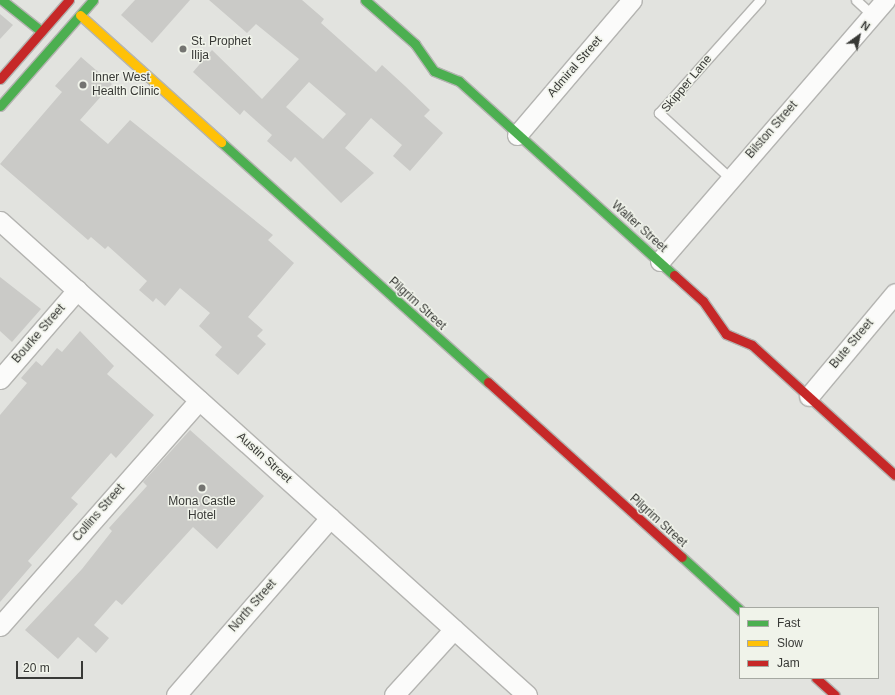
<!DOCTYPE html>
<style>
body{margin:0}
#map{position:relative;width:895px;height:695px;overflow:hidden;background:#e2e3df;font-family:Arial,sans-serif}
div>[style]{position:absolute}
.building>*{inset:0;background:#cacac7}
.roads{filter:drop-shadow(1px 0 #b4b4b1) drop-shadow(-1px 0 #b4b4b1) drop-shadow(0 1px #b4b4b1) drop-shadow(0 -1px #b4b4b1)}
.lane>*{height:9px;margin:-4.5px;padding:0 4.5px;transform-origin:4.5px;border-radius:4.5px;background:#fbfbfa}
.street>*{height:19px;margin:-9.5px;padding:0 9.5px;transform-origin:9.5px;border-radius:9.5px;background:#fbfbfa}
.fast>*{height:9px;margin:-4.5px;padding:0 4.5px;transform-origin:4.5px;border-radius:4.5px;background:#4caf50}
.slow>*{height:9px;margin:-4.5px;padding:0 4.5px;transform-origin:4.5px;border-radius:4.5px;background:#ffc107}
.jam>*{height:9px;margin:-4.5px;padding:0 4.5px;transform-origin:4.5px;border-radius:4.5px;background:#c62828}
.dots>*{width:11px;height:11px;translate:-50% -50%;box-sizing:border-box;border:2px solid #f0f3ea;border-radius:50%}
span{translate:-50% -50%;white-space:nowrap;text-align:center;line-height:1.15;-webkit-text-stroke:3px #f0f3ea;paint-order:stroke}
.poi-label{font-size:12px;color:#383936}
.left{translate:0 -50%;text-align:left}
.street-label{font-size:12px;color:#383936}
.legend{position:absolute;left:739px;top:607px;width:140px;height:72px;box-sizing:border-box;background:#f0f3ea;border:1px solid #a6a9a2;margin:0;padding:5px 7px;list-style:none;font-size:12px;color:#383936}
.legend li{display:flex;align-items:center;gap:8px;height:20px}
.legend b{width:20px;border:1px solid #a6a9a2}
.north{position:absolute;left:839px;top:16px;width:40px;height:40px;-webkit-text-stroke:3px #f0f3ea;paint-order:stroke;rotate:33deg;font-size:11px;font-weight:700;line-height:16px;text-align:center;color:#383936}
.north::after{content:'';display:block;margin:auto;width:14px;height:18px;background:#383936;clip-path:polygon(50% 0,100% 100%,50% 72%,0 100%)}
.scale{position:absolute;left:16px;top:661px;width:67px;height:18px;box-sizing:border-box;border:2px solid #383936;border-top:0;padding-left:5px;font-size:12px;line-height:14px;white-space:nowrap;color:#383936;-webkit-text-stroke:3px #f0f3ea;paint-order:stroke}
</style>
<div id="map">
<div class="building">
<div style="clip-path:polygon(135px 0,190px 0,152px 43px,121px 15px)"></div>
<div style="clip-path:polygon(evenodd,209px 0,302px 0,324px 19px,321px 23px,376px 72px,382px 65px,405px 86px,430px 110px,424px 116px,443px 133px,410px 171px,393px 156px,402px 145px,371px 118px,345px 148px,374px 173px,341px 203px,295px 157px,291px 162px,267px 141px,272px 135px,244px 110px,240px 115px,193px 72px,212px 50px,262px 99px,299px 59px,256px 24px,247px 33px,209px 0,309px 82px,346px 114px,323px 139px,286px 107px,309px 82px)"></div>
<div style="clip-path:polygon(0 14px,13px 25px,0 39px)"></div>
<div style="clip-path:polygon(81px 57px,112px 84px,80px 120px,108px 144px,130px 120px,273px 235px,268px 240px,294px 263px,248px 317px,263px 330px,257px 336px,266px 344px,238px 375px,215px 355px,222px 347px,199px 326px,210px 313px,180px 288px,165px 306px,156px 298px,153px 302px,139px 290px,147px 281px,108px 246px,105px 249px,91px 237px,88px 240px,0 164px,62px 92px,55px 86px)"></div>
<div style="clip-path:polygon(0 277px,41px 309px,12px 342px,0 331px)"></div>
<div style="clip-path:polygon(80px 331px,114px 366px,107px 374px,154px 415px,116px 458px,111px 453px,71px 498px,78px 504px,28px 561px,32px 565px,0 602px,0 415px,27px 383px,21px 378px,36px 361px,42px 366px,57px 348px,62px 352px)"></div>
<div style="clip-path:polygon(190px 430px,264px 496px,217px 549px,193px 527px,122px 605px,116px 600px,94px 625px,109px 638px,96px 653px,78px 637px,58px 659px,25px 630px,82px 569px,112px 531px,109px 528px,147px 486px,143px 482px)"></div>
</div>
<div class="roads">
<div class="lane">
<div style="left:856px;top:0;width:22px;rotate:43deg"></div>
<div style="left:731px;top:179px;width:98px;rotate:-137.5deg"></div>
<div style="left:659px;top:113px;width:152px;rotate:-48.2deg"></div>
</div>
<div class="street">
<div style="left:517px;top:135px;width:177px;rotate:-49.6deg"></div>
<div style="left:0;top:221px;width:709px;rotate:41.97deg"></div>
<div style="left:660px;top:261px;width:345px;rotate:-49.2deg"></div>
<div style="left:0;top:379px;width:118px;rotate:-49.1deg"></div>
<div style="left:809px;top:396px;width:134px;rotate:-50.1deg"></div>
<div style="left:0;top:626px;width:301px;rotate:-48.6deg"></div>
<div style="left:176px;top:695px;width:235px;rotate:-49deg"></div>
<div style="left:394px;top:695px;width:89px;rotate:-47.7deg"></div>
</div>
<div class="fast">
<div style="left:2px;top:0;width:50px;rotate:38.5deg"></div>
<div style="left:365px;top:0;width:67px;rotate:41.3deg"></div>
<div style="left:415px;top:44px;width:33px;rotate:55deg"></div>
<div style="left:434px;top:71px;width:27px;rotate:22deg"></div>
<div style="left:459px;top:81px;width:290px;rotate:42.1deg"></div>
<div style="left:0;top:106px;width:141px;rotate:-48.7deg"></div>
<div style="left:221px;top:142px;width:359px;rotate:42deg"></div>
<div style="left:682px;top:557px;width:79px;rotate:42.4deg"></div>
</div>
<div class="slow">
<div style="left:80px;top:15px;width:190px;rotate:42deg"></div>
</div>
<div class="jam">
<div style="left:0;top:79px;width:105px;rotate:-48.9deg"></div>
<div style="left:674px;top:275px;width:39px;rotate:42deg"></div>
<div style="left:703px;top:301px;width:40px;rotate:55.1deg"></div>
<div style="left:726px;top:334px;width:28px;rotate:23deg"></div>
<div style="left:752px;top:345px;width:193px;rotate:42.3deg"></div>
<div style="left:488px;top:382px;width:261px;rotate:42.1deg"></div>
<div style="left:816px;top:678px;width:25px;rotate:42deg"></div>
</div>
</div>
<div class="dots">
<div style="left:183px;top:49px;background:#747471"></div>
<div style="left:83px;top:85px;background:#747471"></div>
<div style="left:202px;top:488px;background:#747471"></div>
</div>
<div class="poi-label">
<span class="left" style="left:191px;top:49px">St. Prophet<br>Ilija</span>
<span class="left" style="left:92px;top:85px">Inner West<br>Health Clinic</span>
<span style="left:202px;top:509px">Mona Castle<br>Hotel</span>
</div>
<div class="street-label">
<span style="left:575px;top:67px;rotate:-49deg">Admiral Street</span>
<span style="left:687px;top:84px;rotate:-50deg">Skipper Lane</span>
<span style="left:772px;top:130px;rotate:-49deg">Bilston Street</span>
<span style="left:639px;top:227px;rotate:42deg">Walter Street</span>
<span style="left:417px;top:304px;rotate:42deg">Pilgrim Street</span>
<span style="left:39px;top:334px;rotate:-49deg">Bourke Street</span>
<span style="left:852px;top:344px;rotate:-50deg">Bute Street</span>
<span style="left:264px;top:458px;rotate:42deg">Austin Street</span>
<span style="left:99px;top:513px;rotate:-49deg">Collins Street</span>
<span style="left:658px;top:521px;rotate:42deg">Pilgrim Street</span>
<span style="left:253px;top:606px;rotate:-49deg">North Street</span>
</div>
<ul class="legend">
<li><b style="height:5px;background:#4caf50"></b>Fast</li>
<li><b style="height:5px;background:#ffc107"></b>Slow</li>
<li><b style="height:5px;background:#c62828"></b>Jam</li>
</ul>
<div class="north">N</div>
<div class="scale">20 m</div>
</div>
